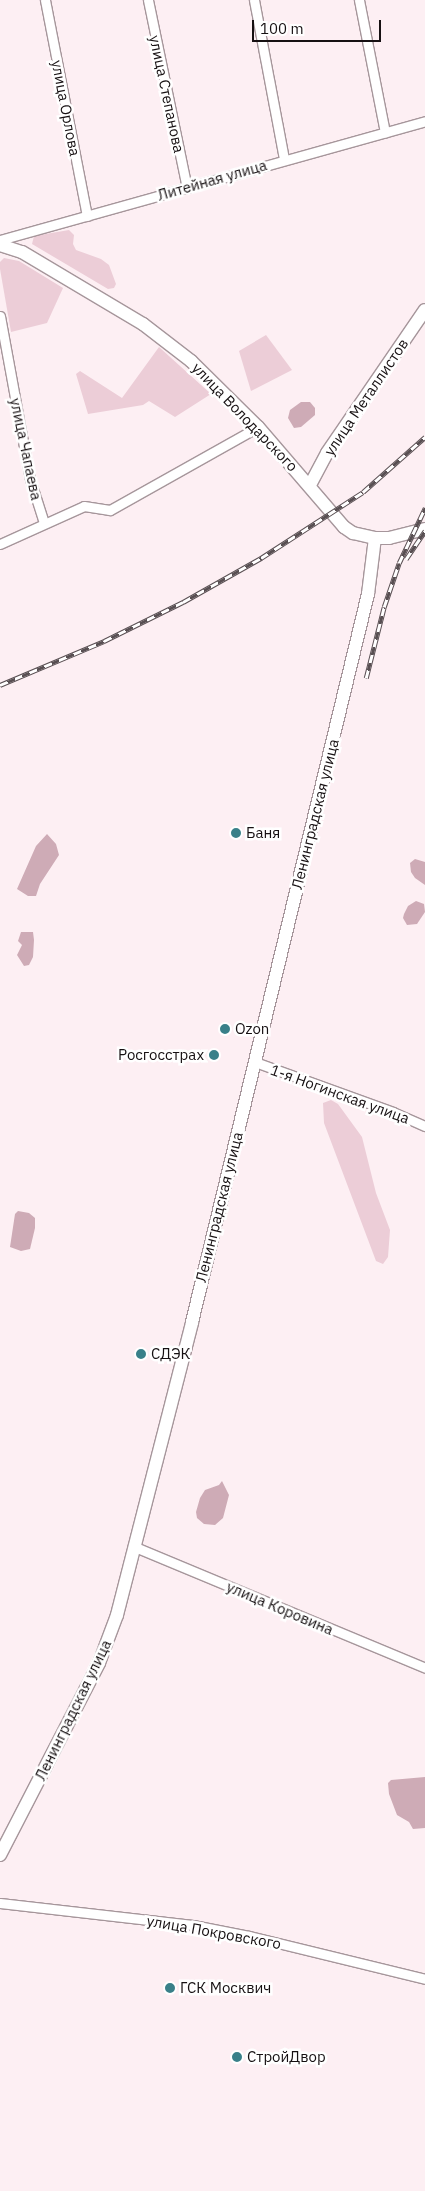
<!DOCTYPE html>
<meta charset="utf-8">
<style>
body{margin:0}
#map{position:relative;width:425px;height:2191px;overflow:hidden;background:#fdeff3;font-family:"IBM Plex Sans",sans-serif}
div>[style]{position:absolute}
.green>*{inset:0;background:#eccdd7}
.water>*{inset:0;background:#ceabb6}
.roads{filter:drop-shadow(1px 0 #a6969b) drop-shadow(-1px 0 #a6969b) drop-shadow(0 1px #a6969b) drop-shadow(0 -1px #a6969b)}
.street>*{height:9px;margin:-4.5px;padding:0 4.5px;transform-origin:4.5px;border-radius:4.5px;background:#fff}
.secondary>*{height:12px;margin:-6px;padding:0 6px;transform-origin:6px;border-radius:6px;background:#fff}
.rail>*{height:4.5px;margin-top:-2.25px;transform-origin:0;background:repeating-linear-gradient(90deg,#fff 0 8px,#584f52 0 16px);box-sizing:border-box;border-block:1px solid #584f52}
.dots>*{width:14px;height:14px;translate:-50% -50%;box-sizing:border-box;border:2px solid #fff;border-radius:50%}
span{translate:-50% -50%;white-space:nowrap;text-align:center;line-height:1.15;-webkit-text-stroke:5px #fff;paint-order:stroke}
.street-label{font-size:15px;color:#161012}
.poi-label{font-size:15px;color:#161012}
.left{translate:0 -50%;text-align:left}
.right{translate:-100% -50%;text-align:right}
.scale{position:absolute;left:252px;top:20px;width:129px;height:22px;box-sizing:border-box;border:2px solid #161012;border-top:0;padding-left:6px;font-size:15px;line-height:18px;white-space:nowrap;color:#161012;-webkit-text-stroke:4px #fff;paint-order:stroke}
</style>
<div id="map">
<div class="green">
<div style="clip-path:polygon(69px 230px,74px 235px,73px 244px,76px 250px,101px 259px,109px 265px,116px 284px,114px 288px,108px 289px,32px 244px,34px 236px)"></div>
<div style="clip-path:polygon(4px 258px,19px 261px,63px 288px,47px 323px,11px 332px,0 269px,0 262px)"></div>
<div style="clip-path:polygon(266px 335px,292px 370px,251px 391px,239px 351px)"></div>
<div style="clip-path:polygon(159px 347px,211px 394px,175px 417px,149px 401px,143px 405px,88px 414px,76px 374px,80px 371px,122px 398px)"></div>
<div style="clip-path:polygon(331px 1100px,338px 1104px,362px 1137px,376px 1193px,390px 1230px,388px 1257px,383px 1264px,376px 1261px,324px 1123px,323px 1103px)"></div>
</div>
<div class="water">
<div style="clip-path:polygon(301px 402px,310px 402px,315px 408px,315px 415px,301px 427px,294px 428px,288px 418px,290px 410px)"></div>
<div style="clip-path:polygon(47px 834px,56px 844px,59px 855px,40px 884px,36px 896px,28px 896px,17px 889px,36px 846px)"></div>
<div style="clip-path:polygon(415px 859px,425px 862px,425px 885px,415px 878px,411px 872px,410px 863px)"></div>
<div style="clip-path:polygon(416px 901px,424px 904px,425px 912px,417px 924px,407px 925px,403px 918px,404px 914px,408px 906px)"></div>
<div style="clip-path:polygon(21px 932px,33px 932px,34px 940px,33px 957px,29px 965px,24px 966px,17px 955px,22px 945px,18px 941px)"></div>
<div style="clip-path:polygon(18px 1211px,29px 1213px,35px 1218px,35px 1228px,30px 1249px,21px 1251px,10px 1247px,15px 1214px)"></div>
<div style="clip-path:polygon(222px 1481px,229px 1495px,223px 1518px,215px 1525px,204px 1524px,197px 1518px,196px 1512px,200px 1498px,205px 1490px,219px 1485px)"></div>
<div style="clip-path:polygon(425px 1777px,425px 1828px,413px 1829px,409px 1822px,397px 1815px,389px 1794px,388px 1783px,391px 1780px)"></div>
</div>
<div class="roads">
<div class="street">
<div style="left:45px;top:0;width:220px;rotate:79deg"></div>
<div style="left:148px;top:0;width:192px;rotate:78.3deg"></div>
<div style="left:254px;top:0;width:162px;rotate:79.3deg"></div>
<div style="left:359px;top:0;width:135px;rotate:78.9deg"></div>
<div style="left:0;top:240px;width:441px;rotate:-15.6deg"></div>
<div style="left:0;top:316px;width:166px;rotate:79.6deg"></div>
<div style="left:30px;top:479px;width:46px;rotate:72.3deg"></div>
<div style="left:0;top:544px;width:92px;rotate:-24.3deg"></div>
<div style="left:84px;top:506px;width:26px;rotate:9deg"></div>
<div style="left:110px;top:510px;width:170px;rotate:-29.3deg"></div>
<div style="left:255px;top:1062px;width:147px;rotate:19.9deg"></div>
<div style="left:393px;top:1112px;width:35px;rotate:24deg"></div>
<div style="left:135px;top:1547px;width:314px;rotate:22.6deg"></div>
<div style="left:0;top:1903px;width:194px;rotate:6.5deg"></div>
<div style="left:193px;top:1925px;width:57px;rotate:11.1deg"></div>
<div style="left:249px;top:1936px;width:181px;rotate:13.7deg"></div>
</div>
<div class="secondary">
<div style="left:0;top:245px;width:23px;rotate:18deg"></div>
<div style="left:22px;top:252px;width:141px;rotate:30.8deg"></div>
<div style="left:143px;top:324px;width:61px;rotate:37.6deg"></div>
<div style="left:191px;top:361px;width:94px;rotate:44.6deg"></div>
<div style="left:258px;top:427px;width:132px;rotate:49.3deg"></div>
<div style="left:344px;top:527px;width:11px;rotate:34deg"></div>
<div style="left:353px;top:533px;width:23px;rotate:13deg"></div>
<div style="left:375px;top:538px;width:14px"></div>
<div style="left:389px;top:538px;width:37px;rotate:-14deg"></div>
<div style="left:310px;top:485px;width:36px;rotate:-62deg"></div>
<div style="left:327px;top:453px;width:173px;rotate:-55.6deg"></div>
<div style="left:0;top:1855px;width:216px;rotate:-62.7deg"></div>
<div style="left:99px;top:1663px;width:51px;rotate:-69.4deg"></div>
<div style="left:117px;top:1615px;width:302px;rotate:-75.6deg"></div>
<div style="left:192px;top:1322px;width:749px;rotate:-76.41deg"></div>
<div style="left:368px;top:594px;width:56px;rotate:-82.9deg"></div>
</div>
</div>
<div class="rail">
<div style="left:406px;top:559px;width:34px;rotate:-56deg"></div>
<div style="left:366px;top:678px;width:73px;rotate:-75.8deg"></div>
<div style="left:384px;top:607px;width:46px;rotate:-71.2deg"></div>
<div style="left:399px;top:563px;width:61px;rotate:-64.7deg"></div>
<div style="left:0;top:685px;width:113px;rotate:-22.9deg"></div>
<div style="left:104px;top:641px;width:88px;rotate:-26.3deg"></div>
<div style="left:183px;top:602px;width:90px;rotate:-29.4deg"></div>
<div style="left:261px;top:558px;width:121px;rotate:-32.9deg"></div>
<div style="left:363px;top:492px;width:83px;rotate:-41.6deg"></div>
</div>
<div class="dots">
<div style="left:236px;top:833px;background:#398089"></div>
<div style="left:225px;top:1029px;background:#398089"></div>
<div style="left:214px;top:1055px;background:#398089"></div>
<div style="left:141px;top:1354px;background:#398089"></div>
<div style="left:170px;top:1988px;background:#398089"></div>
<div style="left:237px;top:2057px;background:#398089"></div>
</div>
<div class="street-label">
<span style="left:167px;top:94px;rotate:78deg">улица Степанова</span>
<span style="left:66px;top:108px;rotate:79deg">улица Орлова</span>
<span style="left:212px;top:180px;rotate:-16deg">Литейная улица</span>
<span style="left:366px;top:397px;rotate:-56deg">улица Металлистов</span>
<span style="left:245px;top:417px;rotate:46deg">улица Володарского</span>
<span style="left:26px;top:449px;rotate:78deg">улица Чапаева</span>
<span style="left:315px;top:814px;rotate:-76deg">Ленинградская улица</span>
<span style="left:340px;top:1094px;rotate:20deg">1-я Ногинская улица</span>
<span style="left:219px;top:1207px;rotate:-76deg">Ленинградская улица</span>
<span style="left:280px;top:1608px;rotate:23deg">улица Коровина</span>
<span style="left:73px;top:1710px;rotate:-64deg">Ленинградская улица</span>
<span style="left:214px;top:1932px;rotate:10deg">улица Покровского</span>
</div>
<div class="poi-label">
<span class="left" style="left:246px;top:833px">Баня</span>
<span class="left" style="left:235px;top:1029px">Ozon</span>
<span class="right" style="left:204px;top:1055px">Росгосстрах</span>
<span class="left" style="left:151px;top:1354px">СДЭК</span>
<span class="left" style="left:180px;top:1988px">ГСК Москвич</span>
<span class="left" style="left:247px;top:2057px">СтройДвор</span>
</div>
<div class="scale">100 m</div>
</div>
